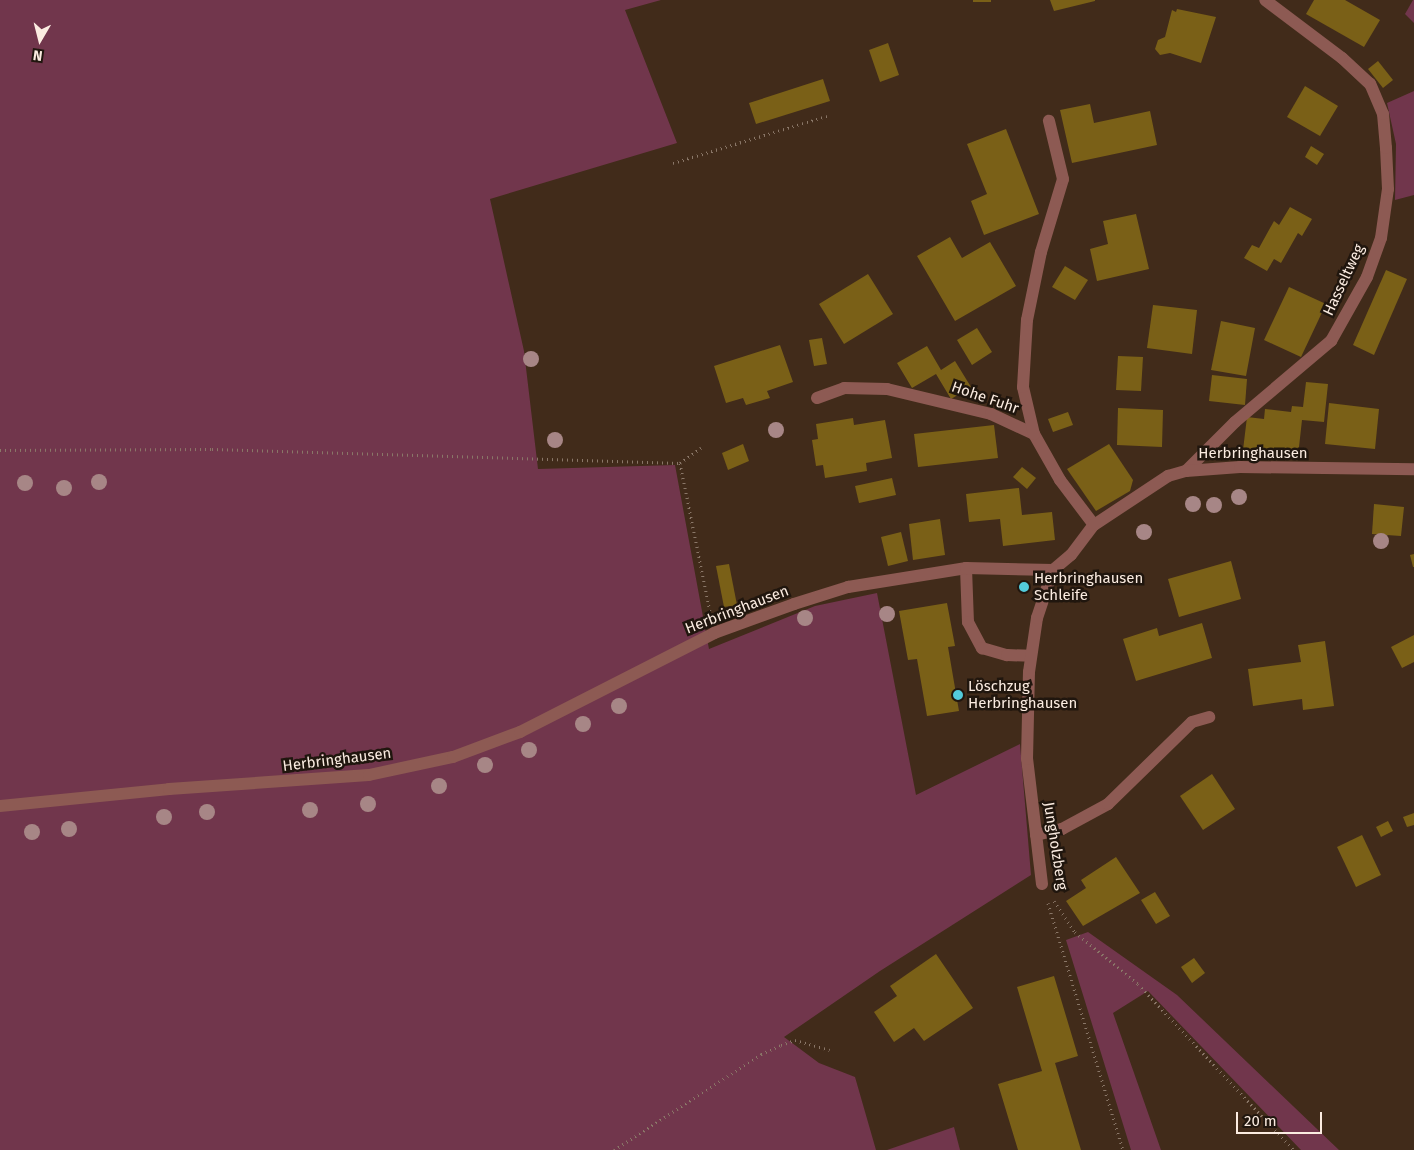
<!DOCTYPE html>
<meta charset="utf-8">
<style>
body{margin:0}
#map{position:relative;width:1414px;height:1150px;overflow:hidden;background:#412b1a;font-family:"Fira Sans",sans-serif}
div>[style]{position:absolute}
.green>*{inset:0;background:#71364c}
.building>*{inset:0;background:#7a6017}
.path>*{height:3px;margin-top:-1.5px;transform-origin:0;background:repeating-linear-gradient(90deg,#8a7768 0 1px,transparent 0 5px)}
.service>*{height:12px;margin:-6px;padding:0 6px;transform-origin:6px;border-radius:6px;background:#8d5a53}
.minor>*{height:12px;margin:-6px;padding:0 6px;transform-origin:6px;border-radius:6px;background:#8d5a53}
.trees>*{width:16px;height:16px;margin:-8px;border-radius:50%;background:#a78686}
.dots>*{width:14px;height:14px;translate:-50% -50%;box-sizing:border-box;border:2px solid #20160e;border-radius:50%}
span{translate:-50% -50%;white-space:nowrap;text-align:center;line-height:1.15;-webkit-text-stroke:5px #20160e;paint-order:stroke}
.street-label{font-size:15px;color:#fbece1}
.poi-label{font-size:15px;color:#fbece1}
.left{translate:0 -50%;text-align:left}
.north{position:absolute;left:15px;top:15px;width:50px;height:50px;-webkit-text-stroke:4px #20160e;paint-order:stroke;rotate:188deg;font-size:14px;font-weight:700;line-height:20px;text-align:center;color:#fbece1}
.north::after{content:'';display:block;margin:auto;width:18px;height:22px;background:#fbece1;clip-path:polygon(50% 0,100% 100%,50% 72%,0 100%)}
.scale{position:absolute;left:1236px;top:1112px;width:86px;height:22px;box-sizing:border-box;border:2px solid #fbece1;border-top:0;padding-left:6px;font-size:15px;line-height:18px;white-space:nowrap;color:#fbece1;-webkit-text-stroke:4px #20160e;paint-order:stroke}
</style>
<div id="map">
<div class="green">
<div style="clip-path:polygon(0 0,661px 0,625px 10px,677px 143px,490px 199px,524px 351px,538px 469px,675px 465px,709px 649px,815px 606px,877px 593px,916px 795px,1020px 744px,1031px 875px,880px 971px,784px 1037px,819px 1063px,855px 1077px,876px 1150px,0 1150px)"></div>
<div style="clip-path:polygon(1413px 0,1414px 0,1414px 23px,1405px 14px)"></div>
<div style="clip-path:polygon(1414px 91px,1414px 195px,1395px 200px,1396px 144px,1387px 103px)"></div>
<div style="clip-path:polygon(1088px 932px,1177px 995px,1339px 1150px,1301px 1150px,1148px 991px,1113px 1013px,1161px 1150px,1131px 1150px,1066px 940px)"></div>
<div style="clip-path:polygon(954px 1127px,960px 1150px,887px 1150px)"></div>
</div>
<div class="building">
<div style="clip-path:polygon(973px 0,991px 0,991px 2px,973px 2px)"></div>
<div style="clip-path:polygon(1050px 0,1095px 0,1095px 1px,1054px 11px)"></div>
<div style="clip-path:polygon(1314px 0,1345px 0,1380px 20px,1364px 47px,1306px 14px)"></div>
<div style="clip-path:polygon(1177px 9px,1216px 17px,1201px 63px,1170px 53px,1160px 55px,1155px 49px,1158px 40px,1165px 37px,1172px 10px,1176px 12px)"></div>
<div style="clip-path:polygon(888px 43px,899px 75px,880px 82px,869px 50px)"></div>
<div style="clip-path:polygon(1378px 61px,1393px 80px,1383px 88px,1368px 69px)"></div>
<div style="clip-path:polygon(823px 79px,830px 101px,756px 124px,749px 103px)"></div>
<div style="clip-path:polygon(1305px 86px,1338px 106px,1320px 136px,1287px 117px)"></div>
<div style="clip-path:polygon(1090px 104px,1094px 123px,1150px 111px,1157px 145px,1072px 163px,1060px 110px)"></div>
<div style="clip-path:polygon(1006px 129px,1039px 214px,984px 235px,971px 201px,987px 194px,967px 144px)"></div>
<div style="clip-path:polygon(1311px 146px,1324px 154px,1317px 165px,1305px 157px)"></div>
<div style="clip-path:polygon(1290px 207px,1312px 219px,1302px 236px,1298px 233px,1281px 263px,1274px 259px,1267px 271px,1244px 258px,1252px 245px,1259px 248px,1274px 221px,1279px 225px)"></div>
<div style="clip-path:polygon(1136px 214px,1149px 269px,1097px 281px,1090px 249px,1108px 244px,1103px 221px)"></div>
<div style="clip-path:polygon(950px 237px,962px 258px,990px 242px,1016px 286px,955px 321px,917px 256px)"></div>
<div style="clip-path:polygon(1065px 266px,1088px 280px,1075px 300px,1052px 287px)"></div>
<div style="clip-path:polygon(1386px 270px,1407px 279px,1374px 355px,1353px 345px)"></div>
<div style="clip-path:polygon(868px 274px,893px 314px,844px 344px,819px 304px)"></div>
<div style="clip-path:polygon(1289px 287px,1326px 304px,1301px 357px,1264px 340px)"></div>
<div style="clip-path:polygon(1153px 305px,1197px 310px,1192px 354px,1147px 348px)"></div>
<div style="clip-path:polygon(1221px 321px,1255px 328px,1246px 376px,1211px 370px)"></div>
<div style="clip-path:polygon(977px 328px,992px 352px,972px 365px,957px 340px)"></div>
<div style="clip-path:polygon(822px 338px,827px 364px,814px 366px,809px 340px)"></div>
<div style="clip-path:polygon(780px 345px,793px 382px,767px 391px,770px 398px,746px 405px,743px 398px,726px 403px,714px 366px)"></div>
<div style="clip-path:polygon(927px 346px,941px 370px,955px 361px,971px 387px,951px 399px,936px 374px,912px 388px,897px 363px)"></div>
<div style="clip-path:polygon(1118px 356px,1143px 357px,1141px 391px,1116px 390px)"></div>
<div style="clip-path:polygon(1212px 375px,1247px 379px,1245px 405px,1209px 401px)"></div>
<div style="clip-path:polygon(1306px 382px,1328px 384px,1324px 422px,1302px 420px,1298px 456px,1243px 450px,1247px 417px,1264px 419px,1265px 409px,1291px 412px,1292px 406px,1303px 407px)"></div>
<div style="clip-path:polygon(1329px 403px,1379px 409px,1375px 449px,1325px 444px)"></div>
<div style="clip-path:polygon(1118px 408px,1163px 410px,1162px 447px,1117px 445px)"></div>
<div style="clip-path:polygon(1068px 412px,1073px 425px,1053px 432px,1048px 419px)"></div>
<div style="clip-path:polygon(853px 418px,854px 425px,885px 420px,892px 458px,866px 463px,867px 471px,825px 478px,823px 465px,816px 466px,812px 440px,818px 439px,816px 424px)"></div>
<div style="clip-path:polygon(994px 425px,998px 458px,918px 467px,914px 434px)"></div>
<div style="clip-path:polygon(743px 444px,749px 461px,728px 470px,722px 453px)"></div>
<div style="clip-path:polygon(1109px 444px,1133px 480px,1130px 491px,1096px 511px,1067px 469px)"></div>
<div style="clip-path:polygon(1022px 467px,1036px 478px,1027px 489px,1013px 477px)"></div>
<div style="clip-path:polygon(892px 478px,896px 495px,859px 503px,855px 486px)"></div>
<div style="clip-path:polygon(1019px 488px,1022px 515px,1052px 512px,1055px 540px,1003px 546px,1000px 519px,969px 522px,966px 494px)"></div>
<div style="clip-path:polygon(1374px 504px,1404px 507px,1401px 536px,1372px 534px)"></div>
<div style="clip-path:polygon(940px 519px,945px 555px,913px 560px,909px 524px)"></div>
<div style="clip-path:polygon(901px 532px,908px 561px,888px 566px,881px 537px)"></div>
<div style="clip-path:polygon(1414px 554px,1414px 567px,1413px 567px,1410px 555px)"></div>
<div style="clip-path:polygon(1231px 561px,1241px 599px,1179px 617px,1168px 579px)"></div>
<div style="clip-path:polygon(729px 564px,737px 605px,724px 607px,716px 566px)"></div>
<div style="clip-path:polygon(947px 603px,955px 646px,948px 647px,959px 711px,927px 716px,917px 659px,908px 660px,899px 611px)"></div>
<div style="clip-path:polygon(1202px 623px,1212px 658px,1136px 681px,1123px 639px,1157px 628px,1159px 636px)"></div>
<div style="clip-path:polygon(1414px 635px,1414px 662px,1402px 668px,1391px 647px)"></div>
<div style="clip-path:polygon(1325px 641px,1334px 706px,1303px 710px,1302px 699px,1253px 706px,1248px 669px,1301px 662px,1298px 645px)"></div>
<div style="clip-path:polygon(1212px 774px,1235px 809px,1203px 830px,1180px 796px)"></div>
<div style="clip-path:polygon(1414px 813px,1414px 825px,1407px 827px,1403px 817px)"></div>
<div style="clip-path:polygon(1388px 821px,1393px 831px,1381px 837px,1376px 827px)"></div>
<div style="clip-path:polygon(1362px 835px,1381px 875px,1356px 887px,1337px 847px)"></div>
<div style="clip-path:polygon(1116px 857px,1140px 893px,1083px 926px,1066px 901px,1086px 888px,1081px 880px)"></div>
<div style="clip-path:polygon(1155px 892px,1170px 916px,1156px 924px,1141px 900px)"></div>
<div style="clip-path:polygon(936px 954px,973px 1008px,924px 1041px,914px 1028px,894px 1042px,874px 1012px,897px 996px,890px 986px)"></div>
<div style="clip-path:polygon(1194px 958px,1205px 973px,1192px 983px,1181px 967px)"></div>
<div style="clip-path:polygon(1054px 976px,1078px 1056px,1055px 1063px,1081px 1150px,1018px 1150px,998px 1084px,1042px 1071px,1017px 987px)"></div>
</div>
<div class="path">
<div style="left:673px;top:163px;width:161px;rotate:-17deg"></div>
<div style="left:0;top:450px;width:212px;rotate:-0.3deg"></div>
<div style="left:212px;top:449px;width:468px;rotate:1.7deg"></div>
<div style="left:680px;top:463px;width:26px;rotate:-36deg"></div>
<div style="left:680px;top:463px;width:152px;rotate:78.6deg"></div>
<div style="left:1054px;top:901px;width:37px;rotate:56deg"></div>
<div style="left:1075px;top:932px;width:82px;rotate:39.5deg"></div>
<div style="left:1138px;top:984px;width:228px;rotate:46.8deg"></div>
<div style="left:1048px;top:903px;width:258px;rotate:73.1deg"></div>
<div style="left:614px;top:1150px;width:176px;rotate:-33.1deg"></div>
<div style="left:761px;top:1054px;width:22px;rotate:-24deg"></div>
<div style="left:781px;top:1045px;width:15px;rotate:-20deg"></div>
<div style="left:795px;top:1040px;width:36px;rotate:16deg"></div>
</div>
<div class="service">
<div style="left:966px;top:568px;width:54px;rotate:87.9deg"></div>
<div style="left:968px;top:622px;width:30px;rotate:62deg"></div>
<div style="left:982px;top:648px;width:26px;rotate:16deg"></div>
<div style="left:1007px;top:655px;width:24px;rotate:2deg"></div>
</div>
<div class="minor">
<div style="left:817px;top:398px;width:29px;rotate:-20deg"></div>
<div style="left:844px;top:388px;width:43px;rotate:1.3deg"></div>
<div style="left:887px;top:389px;width:107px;rotate:13.5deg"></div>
<div style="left:991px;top:414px;width:47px;rotate:24.9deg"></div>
<div style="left:1034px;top:434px;width:53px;rotate:60.5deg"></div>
<div style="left:1060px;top:480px;width:56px;rotate:52.9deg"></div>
<div style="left:1034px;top:434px;width:48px;rotate:-103.2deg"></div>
<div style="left:1023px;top:387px;width:67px;rotate:-86.6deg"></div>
<div style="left:1027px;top:320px;width:69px;rotate:-78.4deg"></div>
<div style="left:1041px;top:252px;width:76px;rotate:-73.2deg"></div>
<div style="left:1063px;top:179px;width:60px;rotate:-103.6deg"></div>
<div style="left:1186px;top:471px;width:69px;rotate:-45deg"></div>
<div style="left:1235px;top:422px;width:126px;rotate:-40.2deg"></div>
<div style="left:1331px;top:341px;width:73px;rotate:-60.6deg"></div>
<div style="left:1367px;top:277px;width:41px;rotate:-70.3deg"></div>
<div style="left:1381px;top:238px;width:49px;rotate:-81.9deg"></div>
<div style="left:1388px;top:189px;width:41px;rotate:-92.8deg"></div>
<div style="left:1386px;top:148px;width:34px;rotate:-95deg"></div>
<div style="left:1383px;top:114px;width:33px;rotate:-113deg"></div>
<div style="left:1370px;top:84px;width:38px;rotate:-137deg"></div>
<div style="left:1342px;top:58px;width:96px;rotate:-143deg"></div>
<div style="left:0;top:806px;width:170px;rotate:-5.7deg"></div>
<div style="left:169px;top:789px;width:200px;rotate:-4deg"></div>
<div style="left:369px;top:775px;width:86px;rotate:-12.1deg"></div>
<div style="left:453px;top:757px;width:72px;rotate:-20.5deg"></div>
<div style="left:520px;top:732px;width:218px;rotate:-27deg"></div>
<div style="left:714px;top:633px;width:85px;rotate:-19.9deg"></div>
<div style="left:794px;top:604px;width:57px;rotate:-17.5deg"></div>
<div style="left:848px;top:587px;width:120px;rotate:-9.1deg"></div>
<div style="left:966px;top:568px;width:87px;rotate:1.3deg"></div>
<div style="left:1053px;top:570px;width:23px;rotate:-40deg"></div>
<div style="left:1071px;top:555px;width:38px;rotate:-53deg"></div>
<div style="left:1094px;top:525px;width:89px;rotate:-33.5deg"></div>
<div style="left:1168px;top:476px;width:19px;rotate:-16deg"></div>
<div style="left:1186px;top:471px;width:54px;rotate:-4.2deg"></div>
<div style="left:1240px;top:467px;width:174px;rotate:0.7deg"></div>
<div style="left:1036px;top:835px;width:27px;rotate:-13deg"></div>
<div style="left:1062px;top:829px;width:52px;rotate:-28.5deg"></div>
<div style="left:1108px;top:804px;width:117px;rotate:-44.3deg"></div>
<div style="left:1192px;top:722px;width:18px;rotate:-16deg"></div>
<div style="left:1042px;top:884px;width:126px;rotate:-96.8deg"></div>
<div style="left:1027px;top:759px;width:87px;rotate:-88.7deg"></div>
<div style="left:1029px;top:672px;width:55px;rotate:-81.6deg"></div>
<div style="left:1037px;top:618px;width:51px;rotate:-71.6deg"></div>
</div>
<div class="trees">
<div style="left:531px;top:359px"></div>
<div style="left:776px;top:430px"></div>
<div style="left:555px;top:440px"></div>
<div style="left:99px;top:482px"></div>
<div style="left:25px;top:483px"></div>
<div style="left:64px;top:488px"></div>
<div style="left:1239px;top:497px"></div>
<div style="left:1193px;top:504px"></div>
<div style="left:1214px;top:505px"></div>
<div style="left:1144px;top:532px"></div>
<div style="left:1381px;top:541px"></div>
<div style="left:887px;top:614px"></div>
<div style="left:805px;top:618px"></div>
<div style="left:619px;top:706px"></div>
<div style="left:583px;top:724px"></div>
<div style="left:529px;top:750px"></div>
<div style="left:485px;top:765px"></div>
<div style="left:439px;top:786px"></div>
<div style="left:368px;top:804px"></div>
<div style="left:310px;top:810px"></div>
<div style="left:207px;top:812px"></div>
<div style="left:164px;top:817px"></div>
<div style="left:69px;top:829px"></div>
<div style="left:32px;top:832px"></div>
</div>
<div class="dots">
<div style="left:1024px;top:587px;background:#53cbdb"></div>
<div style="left:958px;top:695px;background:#53cbdb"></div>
</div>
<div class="street-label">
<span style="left:1344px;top:280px;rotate:-65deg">Hasseltweg</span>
<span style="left:985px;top:398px;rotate:19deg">Hohe Fuhr</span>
<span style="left:1253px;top:454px">Herbringhausen</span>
<span style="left:737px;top:610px;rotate:-21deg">Herbringhausen</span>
<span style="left:337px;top:760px;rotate:-7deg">Herbringhausen</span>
<span style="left:1055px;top:846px;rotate:81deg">Jungholzberg</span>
</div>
<div class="poi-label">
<span class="left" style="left:1034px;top:587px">Herbringhausen<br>Schleife</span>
<span class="left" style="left:968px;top:695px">Löschzug<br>Herbringhausen</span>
</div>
<div class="north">N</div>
<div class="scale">20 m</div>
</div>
